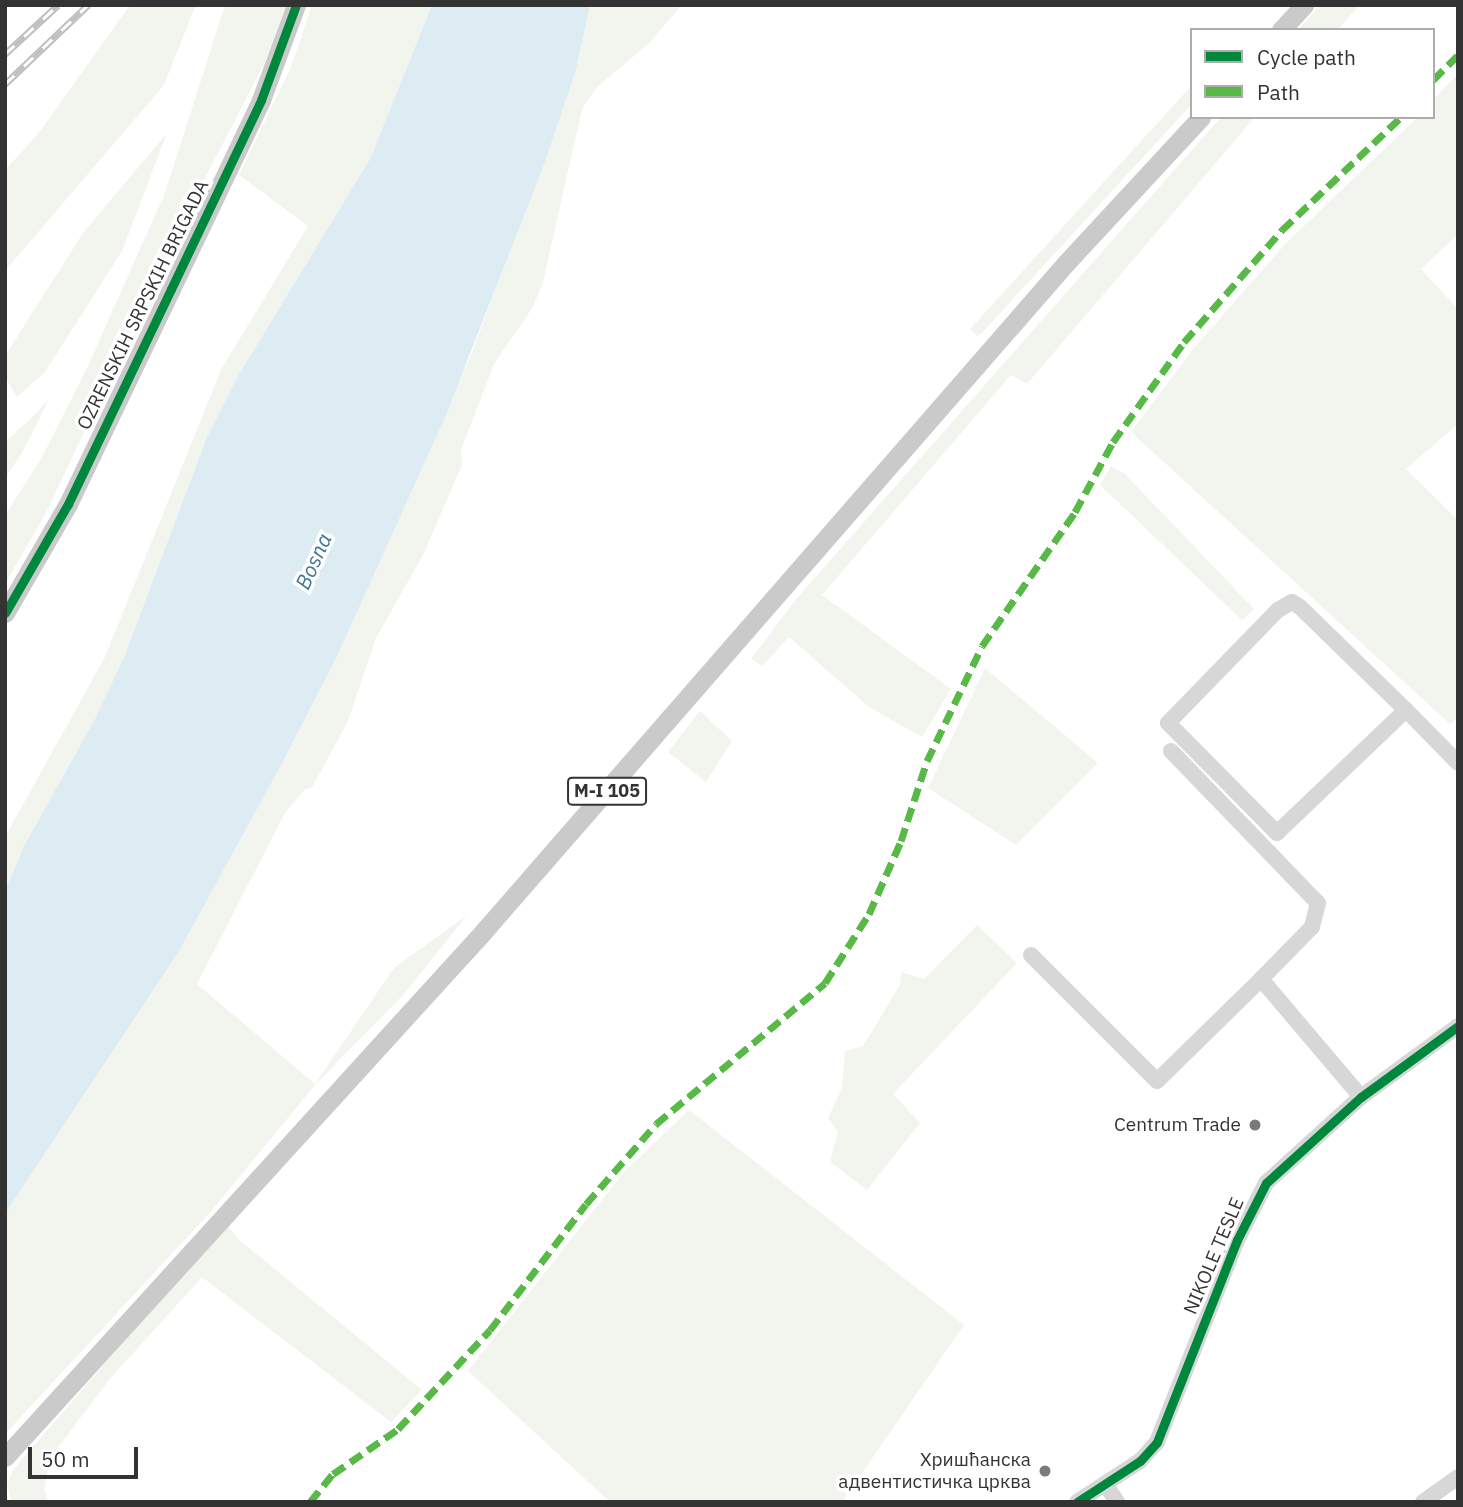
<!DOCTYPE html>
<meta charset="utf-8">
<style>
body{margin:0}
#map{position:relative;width:1463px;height:1507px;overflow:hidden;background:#fff;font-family:"IBM Plex Sans",sans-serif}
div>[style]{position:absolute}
.green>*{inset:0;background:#f1f5ed}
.water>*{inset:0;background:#ddebf3}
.minor>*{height:16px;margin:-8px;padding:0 8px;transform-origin:8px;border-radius:8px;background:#d7d7d7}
.major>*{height:19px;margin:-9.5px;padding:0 9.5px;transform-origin:9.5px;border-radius:9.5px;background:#cacaca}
.rail>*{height:7px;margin-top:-3.5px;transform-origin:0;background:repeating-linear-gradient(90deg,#fff 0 13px,#bebebe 0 26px);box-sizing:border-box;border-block:2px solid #bebebe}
.quiet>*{height:7px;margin-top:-3.5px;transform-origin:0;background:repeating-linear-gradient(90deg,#58b947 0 14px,transparent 0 21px)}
.cycleway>*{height:9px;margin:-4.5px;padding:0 4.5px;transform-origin:4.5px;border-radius:4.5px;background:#00873e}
.dots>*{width:19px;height:19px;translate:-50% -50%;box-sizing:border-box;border:4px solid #fff;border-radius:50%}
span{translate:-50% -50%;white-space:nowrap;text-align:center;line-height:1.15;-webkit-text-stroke:7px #fff;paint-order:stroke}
.shield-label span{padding:2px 5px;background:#fff;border:2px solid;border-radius:5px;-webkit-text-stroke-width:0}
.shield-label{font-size:18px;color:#333;font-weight:700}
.street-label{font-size:19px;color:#333}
.poi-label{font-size:19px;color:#333}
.right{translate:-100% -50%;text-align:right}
.water-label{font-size:21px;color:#3f7597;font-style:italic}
.frame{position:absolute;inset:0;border:7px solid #333;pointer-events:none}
.legend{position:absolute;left:1190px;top:28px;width:245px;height:91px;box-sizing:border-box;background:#fff;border:2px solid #adadad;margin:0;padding:9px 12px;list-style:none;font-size:21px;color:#333}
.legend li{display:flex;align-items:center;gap:14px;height:35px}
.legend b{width:35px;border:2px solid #adadad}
.scale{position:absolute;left:28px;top:1447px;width:110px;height:32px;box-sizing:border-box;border:4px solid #333;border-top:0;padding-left:9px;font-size:21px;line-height:24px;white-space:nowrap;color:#333;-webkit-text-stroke:5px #fff;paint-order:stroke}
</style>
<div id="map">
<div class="green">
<div style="clip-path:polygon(130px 5px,196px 5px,164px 85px,5px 271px,5px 170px,38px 134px)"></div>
<div style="clip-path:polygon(225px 5px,286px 5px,265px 62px,185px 217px,46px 513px,5px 584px,5px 515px,41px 459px,87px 368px,165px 193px)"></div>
<div style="clip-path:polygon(312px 5px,432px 5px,370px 159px,238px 376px,207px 437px,125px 655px,95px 719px,24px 846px,5px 891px,5px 837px,105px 657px,221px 370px,308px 226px,239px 175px,291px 67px)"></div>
<div style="clip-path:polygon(590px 5px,682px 5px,648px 44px,596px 88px,582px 109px,543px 282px,533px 307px,494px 364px,461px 450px,462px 465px,423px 555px,376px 638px,348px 721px,312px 788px,305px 789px,285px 813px,197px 984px,315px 1084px,394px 968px,467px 915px,405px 993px,315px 1085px,214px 1208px,5px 1434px,5px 1214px,179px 951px,338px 654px,473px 350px,576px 70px)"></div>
<div style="clip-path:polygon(1320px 5px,1360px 5px,1337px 30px,1298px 30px)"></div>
<div style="clip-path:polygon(1458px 74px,1458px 234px,1421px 269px,1458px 309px,1458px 424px,1406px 469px,1458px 520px,1458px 717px,1450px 724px,1131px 432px,1194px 348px,1287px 242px,1418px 117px,1433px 117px,1433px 100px)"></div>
<div style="clip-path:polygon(1192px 85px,1192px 104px,978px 337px,970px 329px)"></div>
<div style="clip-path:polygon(1221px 117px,1255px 117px,1027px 384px,1011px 375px,822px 595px,951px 689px,922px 737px,869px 707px,789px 637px,762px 666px,751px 659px,797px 598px)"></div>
<div style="clip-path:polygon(167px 133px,122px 251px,45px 372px,17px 397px,5px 377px,5px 356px,83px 233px)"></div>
<div style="clip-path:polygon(48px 401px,22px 453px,5px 478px,5px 443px)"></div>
<div style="clip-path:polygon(1111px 466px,1124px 473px,1254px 609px,1242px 620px,1100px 485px)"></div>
<div style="clip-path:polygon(985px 668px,1098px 763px,1016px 845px,928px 788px)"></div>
<div style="clip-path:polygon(700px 711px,732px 741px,706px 782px,668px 752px)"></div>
<div style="clip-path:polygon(977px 925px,1017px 963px,893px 1094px,920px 1123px,867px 1190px,830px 1162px,838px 1132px,828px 1118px,842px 1088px,845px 1051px,863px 1046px,900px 985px,901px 972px,924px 979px)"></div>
<div style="clip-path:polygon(689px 1110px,964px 1325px,842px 1502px,610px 1502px,468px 1371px,623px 1173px)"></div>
<div style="clip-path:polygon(226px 1223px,237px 1238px,422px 1390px,391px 1422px,202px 1277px,109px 1380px,50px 1458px,44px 1490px,49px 1502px,12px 1502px,7px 1485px,13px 1470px)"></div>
</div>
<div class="water">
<div style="clip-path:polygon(432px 5px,590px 5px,576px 70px,543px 167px,446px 415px,338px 654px,281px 765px,179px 951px,5px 1214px,5px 891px,24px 846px,95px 719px,125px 655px,207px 437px,238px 376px,370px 159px)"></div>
</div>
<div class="minor">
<div style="left:1406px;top:710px;width:178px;rotate:136.4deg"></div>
<div style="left:1277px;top:833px;width:155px;rotate:-134.7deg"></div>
<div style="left:1168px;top:723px;width:158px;rotate:-45.8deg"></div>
<div style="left:1278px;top:610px;width:16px;rotate:-30deg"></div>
<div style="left:1292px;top:602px;width:9px;rotate:32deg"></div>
<div style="left:1300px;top:607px;width:148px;rotate:44.2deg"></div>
<div style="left:1406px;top:710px;width:74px;rotate:45.5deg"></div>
<div style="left:1171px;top:751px;width:211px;rotate:46deg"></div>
<div style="left:1318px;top:903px;width:25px;rotate:104deg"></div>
<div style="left:1312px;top:927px;width:73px;rotate:134.4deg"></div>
<div style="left:1261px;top:979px;width:155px;rotate:49.7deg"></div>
<div style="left:1031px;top:955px;width:178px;rotate:45deg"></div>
<div style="left:1157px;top:1081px;width:146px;rotate:-44.4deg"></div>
<div style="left:1105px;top:1484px;width:22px;rotate:56deg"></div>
<div style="left:1077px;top:1502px;width:75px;rotate:-33.1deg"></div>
<div style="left:1140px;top:1461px;width:25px;rotate:-48deg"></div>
<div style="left:1157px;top:1442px;width:217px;rotate:-68.4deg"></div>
<div style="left:1237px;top:1240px;width:64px;rotate:-63deg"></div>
<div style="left:1266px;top:1183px;width:128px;rotate:-42.2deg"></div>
<div style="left:1361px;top:1097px;width:120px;rotate:-36.2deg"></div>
<div style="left:1423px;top:1502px;width:43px;rotate:-35.5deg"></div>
</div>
<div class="major">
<div style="left:1281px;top:30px;width:34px;rotate:-47deg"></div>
<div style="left:5px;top:613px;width:126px;rotate:-60deg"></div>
<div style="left:68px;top:504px;width:238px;rotate:-64.4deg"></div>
<div style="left:171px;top:289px;width:209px;rotate:-64.5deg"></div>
<div style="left:261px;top:100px;width:101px;rotate:-69.8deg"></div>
<div style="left:5px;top:1457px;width:710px;rotate:-47.68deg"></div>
<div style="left:483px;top:932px;width:887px;rotate:-48.93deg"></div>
<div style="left:1066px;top:263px;width:199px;rotate:-47.2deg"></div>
</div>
<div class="rail">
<div style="left:5px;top:54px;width:72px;rotate:-42.8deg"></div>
<div style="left:5px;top:84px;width:115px;rotate:-43.6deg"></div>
</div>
<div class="quiet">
<div style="left:1433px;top:80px;width:35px;rotate:-45deg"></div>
<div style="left:310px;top:1502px;width:36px;rotate:-51deg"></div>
<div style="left:333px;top:1474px;width:79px;rotate:-34.7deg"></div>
<div style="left:398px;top:1429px;width:135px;rotate:-47.1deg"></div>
<div style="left:490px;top:1330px;width:158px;rotate:-52.7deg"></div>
<div style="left:586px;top:1204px;width:106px;rotate:-48.8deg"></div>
<div style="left:656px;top:1124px;width:220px;rotate:-39.8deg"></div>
<div style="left:825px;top:983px;width:82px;rotate:-57.5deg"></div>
<div style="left:869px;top:914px;width:80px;rotate:-66.3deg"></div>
<div style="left:901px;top:841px;width:84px;rotate:-72deg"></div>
<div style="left:927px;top:761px;width:127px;rotate:-64.4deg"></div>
<div style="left:982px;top:646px;width:163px;rotate:-55.2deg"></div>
<div style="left:1075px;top:512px;width:80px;rotate:-61.5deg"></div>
<div style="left:1113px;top:442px;width:123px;rotate:-54.6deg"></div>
<div style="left:1184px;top:342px;width:149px;rotate:-48.8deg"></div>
<div style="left:1282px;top:230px;width:164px;rotate:-43.5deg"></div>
</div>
<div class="cycleway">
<div style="left:5px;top:613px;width:126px;rotate:-60deg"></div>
<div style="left:68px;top:504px;width:238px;rotate:-64.4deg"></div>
<div style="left:171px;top:289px;width:209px;rotate:-64.5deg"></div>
<div style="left:261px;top:100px;width:101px;rotate:-69.8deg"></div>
<div style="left:1077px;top:1502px;width:75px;rotate:-33.1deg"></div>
<div style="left:1140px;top:1461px;width:25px;rotate:-48deg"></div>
<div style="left:1157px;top:1442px;width:217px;rotate:-68.4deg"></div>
<div style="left:1237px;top:1240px;width:64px;rotate:-63deg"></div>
<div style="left:1266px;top:1183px;width:128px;rotate:-42.2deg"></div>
<div style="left:1361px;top:1097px;width:120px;rotate:-36.2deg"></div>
</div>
<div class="dots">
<div style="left:1255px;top:1125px;background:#7a7a7a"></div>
<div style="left:1045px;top:1471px;background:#7a7a7a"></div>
</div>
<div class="shield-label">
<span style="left:607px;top:791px">M-I 105</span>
</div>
<div class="street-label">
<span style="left:143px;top:305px;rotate:-64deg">OZRENSKIH SRPSKIH BRIGADA</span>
<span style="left:1214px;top:1256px;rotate:-67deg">NIKOLE TESLE</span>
</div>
<div class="poi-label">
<span class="right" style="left:1241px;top:1125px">Centrum Trade</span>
<span class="right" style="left:1031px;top:1471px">Хришћанска<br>адвентистичка црква</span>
</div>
<div class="water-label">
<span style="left:313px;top:561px;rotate:-66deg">Bosna</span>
</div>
<div class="frame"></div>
<ul class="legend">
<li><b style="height:9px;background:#00873e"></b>Cycle path</li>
<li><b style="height:9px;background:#58b947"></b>Path</li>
</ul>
<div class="scale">50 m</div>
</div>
